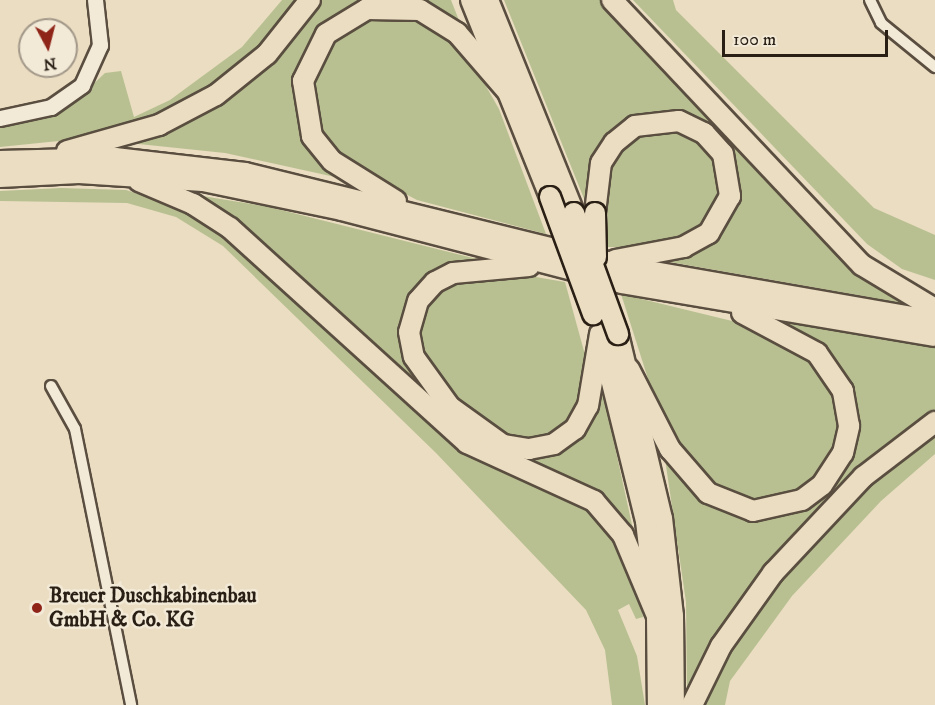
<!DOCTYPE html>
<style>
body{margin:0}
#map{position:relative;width:935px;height:705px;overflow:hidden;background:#ebddc1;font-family:"IM FELL DW Pica",serif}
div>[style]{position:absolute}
.green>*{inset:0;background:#b8c092}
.roads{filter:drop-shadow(2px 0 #5a4e40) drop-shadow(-2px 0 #5a4e40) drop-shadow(0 2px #5a4e40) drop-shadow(0 -2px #5a4e40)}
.street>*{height:10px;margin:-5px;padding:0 5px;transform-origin:5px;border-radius:5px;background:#f2e9d7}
.secondary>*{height:15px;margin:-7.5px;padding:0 7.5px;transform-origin:7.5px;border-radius:7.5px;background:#f2e9d7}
.highway>*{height:20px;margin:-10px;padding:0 10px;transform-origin:10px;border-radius:10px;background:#ebddc1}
.bridges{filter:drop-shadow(2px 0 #2a1f15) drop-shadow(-2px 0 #2a1f15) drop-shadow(0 2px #2a1f15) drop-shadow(0 -2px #2a1f15)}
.highway-bridge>*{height:20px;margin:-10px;padding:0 10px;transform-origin:10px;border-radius:10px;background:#ebddc1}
.dots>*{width:16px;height:16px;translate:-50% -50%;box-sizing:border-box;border:3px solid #f2e9d7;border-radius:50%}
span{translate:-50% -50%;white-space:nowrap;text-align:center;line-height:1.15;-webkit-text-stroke:5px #f2e9d7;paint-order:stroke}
.poi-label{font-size:21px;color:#2a1f15;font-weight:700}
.left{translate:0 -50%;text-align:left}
.north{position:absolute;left:18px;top:18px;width:60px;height:60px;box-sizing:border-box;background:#f2e9d7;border:2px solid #a29889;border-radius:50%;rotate:173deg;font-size:16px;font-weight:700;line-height:24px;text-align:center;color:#2a1f15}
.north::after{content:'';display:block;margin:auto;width:21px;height:27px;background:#8f2418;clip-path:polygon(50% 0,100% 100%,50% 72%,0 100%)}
.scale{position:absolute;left:722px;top:30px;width:166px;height:27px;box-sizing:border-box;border:3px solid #2a1f15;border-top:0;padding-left:8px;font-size:18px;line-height:21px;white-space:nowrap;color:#2a1f15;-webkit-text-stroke:4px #f2e9d7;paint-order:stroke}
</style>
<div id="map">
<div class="green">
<div style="clip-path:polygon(282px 0,302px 0,268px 43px,215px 88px,157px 119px,88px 138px,0 147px,0 126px,67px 109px,105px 73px,121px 71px,134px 117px,170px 100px,242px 47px)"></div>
<div style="clip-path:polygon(318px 0,362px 0,320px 26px,296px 74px,299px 128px,335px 177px,225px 153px,129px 143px,192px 120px,228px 95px)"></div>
<div style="clip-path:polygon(418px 0,451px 0,460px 23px,437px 10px)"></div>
<div style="clip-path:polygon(504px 0,600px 0,862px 275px,902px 303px,664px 261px,687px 254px,735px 167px,668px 113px,631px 120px,587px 206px)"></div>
<div style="clip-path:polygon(633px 0,673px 0,676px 10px,874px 208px,935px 235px,935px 280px,902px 269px,867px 244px)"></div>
<div style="clip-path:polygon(400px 12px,444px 29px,467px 53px,499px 109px,546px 234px,417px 200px,337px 158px,309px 115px,314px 61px,348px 22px)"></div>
<div style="clip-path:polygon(677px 128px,704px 142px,720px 168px,720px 201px,712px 218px,688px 239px,648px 247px,608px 247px,607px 177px,618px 149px,642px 130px)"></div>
<div style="clip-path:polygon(61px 188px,126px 190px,201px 214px,458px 445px,484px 462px,567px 491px,611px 528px,639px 591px,643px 617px,636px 619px,629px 604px,618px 610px,637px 656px,645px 705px,612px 705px,605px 650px,586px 610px,436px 453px,223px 246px,176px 217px,127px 203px,0 201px,0 191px)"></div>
<div style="clip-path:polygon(184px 193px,269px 207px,477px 259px,417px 292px,416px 376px,534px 456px,603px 392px,636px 543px,620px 522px,499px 457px)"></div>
<div style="clip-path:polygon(524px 275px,565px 282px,587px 362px,583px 405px,554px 438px,512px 442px,470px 418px,419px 359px,416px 319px,443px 283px)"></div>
<div style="clip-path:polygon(621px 294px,761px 328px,807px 352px,841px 404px,840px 445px,819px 479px,787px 499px,738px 502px,693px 473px,657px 407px)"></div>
<div style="clip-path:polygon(772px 321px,935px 346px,935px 414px,845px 485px,687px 696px,686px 602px,664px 452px,712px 504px,749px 518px,793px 512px,839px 477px,845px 378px,825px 351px)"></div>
<div style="clip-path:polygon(935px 430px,935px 454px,881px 501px,792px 596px,730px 681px,725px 705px,703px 705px,715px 671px,777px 581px,869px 483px)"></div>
</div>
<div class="roads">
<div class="street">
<div style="left:870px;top:0;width:25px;rotate:64deg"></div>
<div style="left:881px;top:23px;width:70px;rotate:39.2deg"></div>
<div style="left:51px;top:386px;width:49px;rotate:60.8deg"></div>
<div style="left:75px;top:429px;width:282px;rotate:78.5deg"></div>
</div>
<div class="secondary">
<div style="left:0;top:118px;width:52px;rotate:-12.2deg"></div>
<div style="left:51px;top:107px;width:38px;rotate:-35deg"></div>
<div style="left:82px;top:85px;width:44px;rotate:-65.8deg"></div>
<div style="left:100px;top:45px;width:45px;rotate:-96.3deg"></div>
</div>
<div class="highway">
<div style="left:471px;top:0;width:212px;rotate:68.1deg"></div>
<div style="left:488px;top:0;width:230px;rotate:68deg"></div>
<div style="left:612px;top:0;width:364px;rotate:46.7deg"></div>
<div style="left:862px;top:265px;width:85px;rotate:31.1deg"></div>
<div style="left:67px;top:151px;width:96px;rotate:-15.8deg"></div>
<div style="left:159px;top:125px;width:64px;rotate:-27.8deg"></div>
<div style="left:216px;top:95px;width:65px;rotate:-38.8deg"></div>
<div style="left:267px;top:54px;width:69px;rotate:-51.5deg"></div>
<div style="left:0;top:161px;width:115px;rotate:-1.5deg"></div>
<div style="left:115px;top:158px;width:131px;rotate:6.6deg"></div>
<div style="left:245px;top:173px;width:404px;rotate:13.8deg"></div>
<div style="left:637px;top:269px;width:303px;rotate:9.9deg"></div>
<div style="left:0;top:177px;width:79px;rotate:-2.9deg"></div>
<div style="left:79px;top:173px;width:124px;rotate:3.7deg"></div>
<div style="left:203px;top:181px;width:142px;rotate:11.8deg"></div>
<div style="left:342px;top:210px;width:289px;rotate:14.6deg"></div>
<div style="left:622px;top:283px;width:317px;rotate:9.6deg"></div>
<div style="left:139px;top:181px;width:59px;rotate:23.1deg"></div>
<div style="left:193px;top:204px;width:44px;rotate:33deg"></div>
<div style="left:230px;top:228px;width:320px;rotate:42.2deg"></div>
<div style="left:467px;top:443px;width:140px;rotate:24.5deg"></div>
<div style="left:594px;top:501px;width:45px;rotate:49.5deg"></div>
<div style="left:623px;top:535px;width:88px;rotate:67.2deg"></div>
<div style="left:396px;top:201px;width:75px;rotate:-148deg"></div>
<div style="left:332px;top:161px;width:32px;rotate:-129deg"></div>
<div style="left:312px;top:136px;width:56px;rotate:-99.3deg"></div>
<div style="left:303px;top:81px;width:52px;rotate:-63.9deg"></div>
<div style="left:326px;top:34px;width:48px;rotate:-31.4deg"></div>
<div style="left:367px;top:9px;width:53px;rotate:1.1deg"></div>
<div style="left:420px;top:10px;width:44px;rotate:31.9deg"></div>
<div style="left:457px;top:33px;width:77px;rotate:49.2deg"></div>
<div style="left:595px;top:213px;width:50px;rotate:-83.2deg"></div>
<div style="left:601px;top:163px;width:24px;rotate:-57deg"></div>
<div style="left:614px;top:143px;width:27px;rotate:-39deg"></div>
<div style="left:635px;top:126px;width:44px;rotate:-6.5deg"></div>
<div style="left:679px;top:121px;width:28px;rotate:26deg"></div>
<div style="left:704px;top:133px;width:28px;rotate:48deg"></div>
<div style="left:723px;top:154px;width:43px;rotate:80.5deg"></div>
<div style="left:730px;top:196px;width:43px;rotate:119.6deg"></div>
<div style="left:709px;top:233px;width:29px;rotate:151deg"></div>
<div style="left:684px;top:247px;width:70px;rotate:169.3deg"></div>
<div style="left:529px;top:266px;width:76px;rotate:174.7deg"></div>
<div style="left:453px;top:273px;width:20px;rotate:153deg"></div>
<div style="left:435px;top:282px;width:25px;rotate:132deg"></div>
<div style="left:418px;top:301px;width:32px;rotate:106deg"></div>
<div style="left:409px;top:332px;width:25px;rotate:79deg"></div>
<div style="left:414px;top:357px;width:62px;rotate:54.2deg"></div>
<div style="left:450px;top:407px;width:65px;rotate:35.6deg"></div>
<div style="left:503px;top:445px;width:26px;rotate:9deg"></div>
<div style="left:529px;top:449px;width:25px;rotate:-11deg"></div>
<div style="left:554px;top:444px;width:26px;rotate:-36deg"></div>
<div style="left:575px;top:429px;width:26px;rotate:-61deg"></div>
<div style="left:588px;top:406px;width:73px;rotate:-80.5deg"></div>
<div style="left:618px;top:334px;width:189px;rotate:76.6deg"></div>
<div style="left:662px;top:518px;width:99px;rotate:83.6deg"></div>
<div style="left:673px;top:616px;width:89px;rotate:89.4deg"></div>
<div style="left:602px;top:342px;width:184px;rotate:76.2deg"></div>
<div style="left:646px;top:521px;width:96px;rotate:83.4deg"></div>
<div style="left:657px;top:616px;width:89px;rotate:89.4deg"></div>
<div style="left:629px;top:369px;width:90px;rotate:62.9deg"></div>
<div style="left:670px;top:449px;width:58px;rotate:49.2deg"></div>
<div style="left:708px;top:493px;width:48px;rotate:21.8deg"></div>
<div style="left:753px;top:511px;width:50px;rotate:-12.7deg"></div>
<div style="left:802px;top:500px;width:25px;rotate:-37deg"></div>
<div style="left:822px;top:485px;width:38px;rotate:-57deg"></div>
<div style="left:843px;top:453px;width:28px;rotate:-77deg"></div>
<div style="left:849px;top:426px;width:36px;rotate:-100deg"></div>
<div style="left:843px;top:391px;width:46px;rotate:-124.4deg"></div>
<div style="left:817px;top:353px;width:85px;rotate:-151.9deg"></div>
<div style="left:692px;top:705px;width:66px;rotate:-63.8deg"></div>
<div style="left:721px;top:646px;width:90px;rotate:-54.5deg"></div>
<div style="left:773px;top:573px;width:132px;rotate:-46.8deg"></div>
<div style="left:863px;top:477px;width:91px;rotate:-37.4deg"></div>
</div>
</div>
<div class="bridges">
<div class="highway-bridge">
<div style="left:550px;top:197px;width:125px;rotate:69.8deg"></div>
<div style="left:574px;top:213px;width:129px;rotate:70deg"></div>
<div style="left:595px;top:213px;width:44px;rotate:88.7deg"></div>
</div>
</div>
<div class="dots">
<div style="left:37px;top:608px;background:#8f2418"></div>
</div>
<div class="poi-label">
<span class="left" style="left:49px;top:608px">Breuer Duschkabinenbau<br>GmbH &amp; Co. KG</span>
</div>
<div class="north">N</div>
<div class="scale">100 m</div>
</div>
